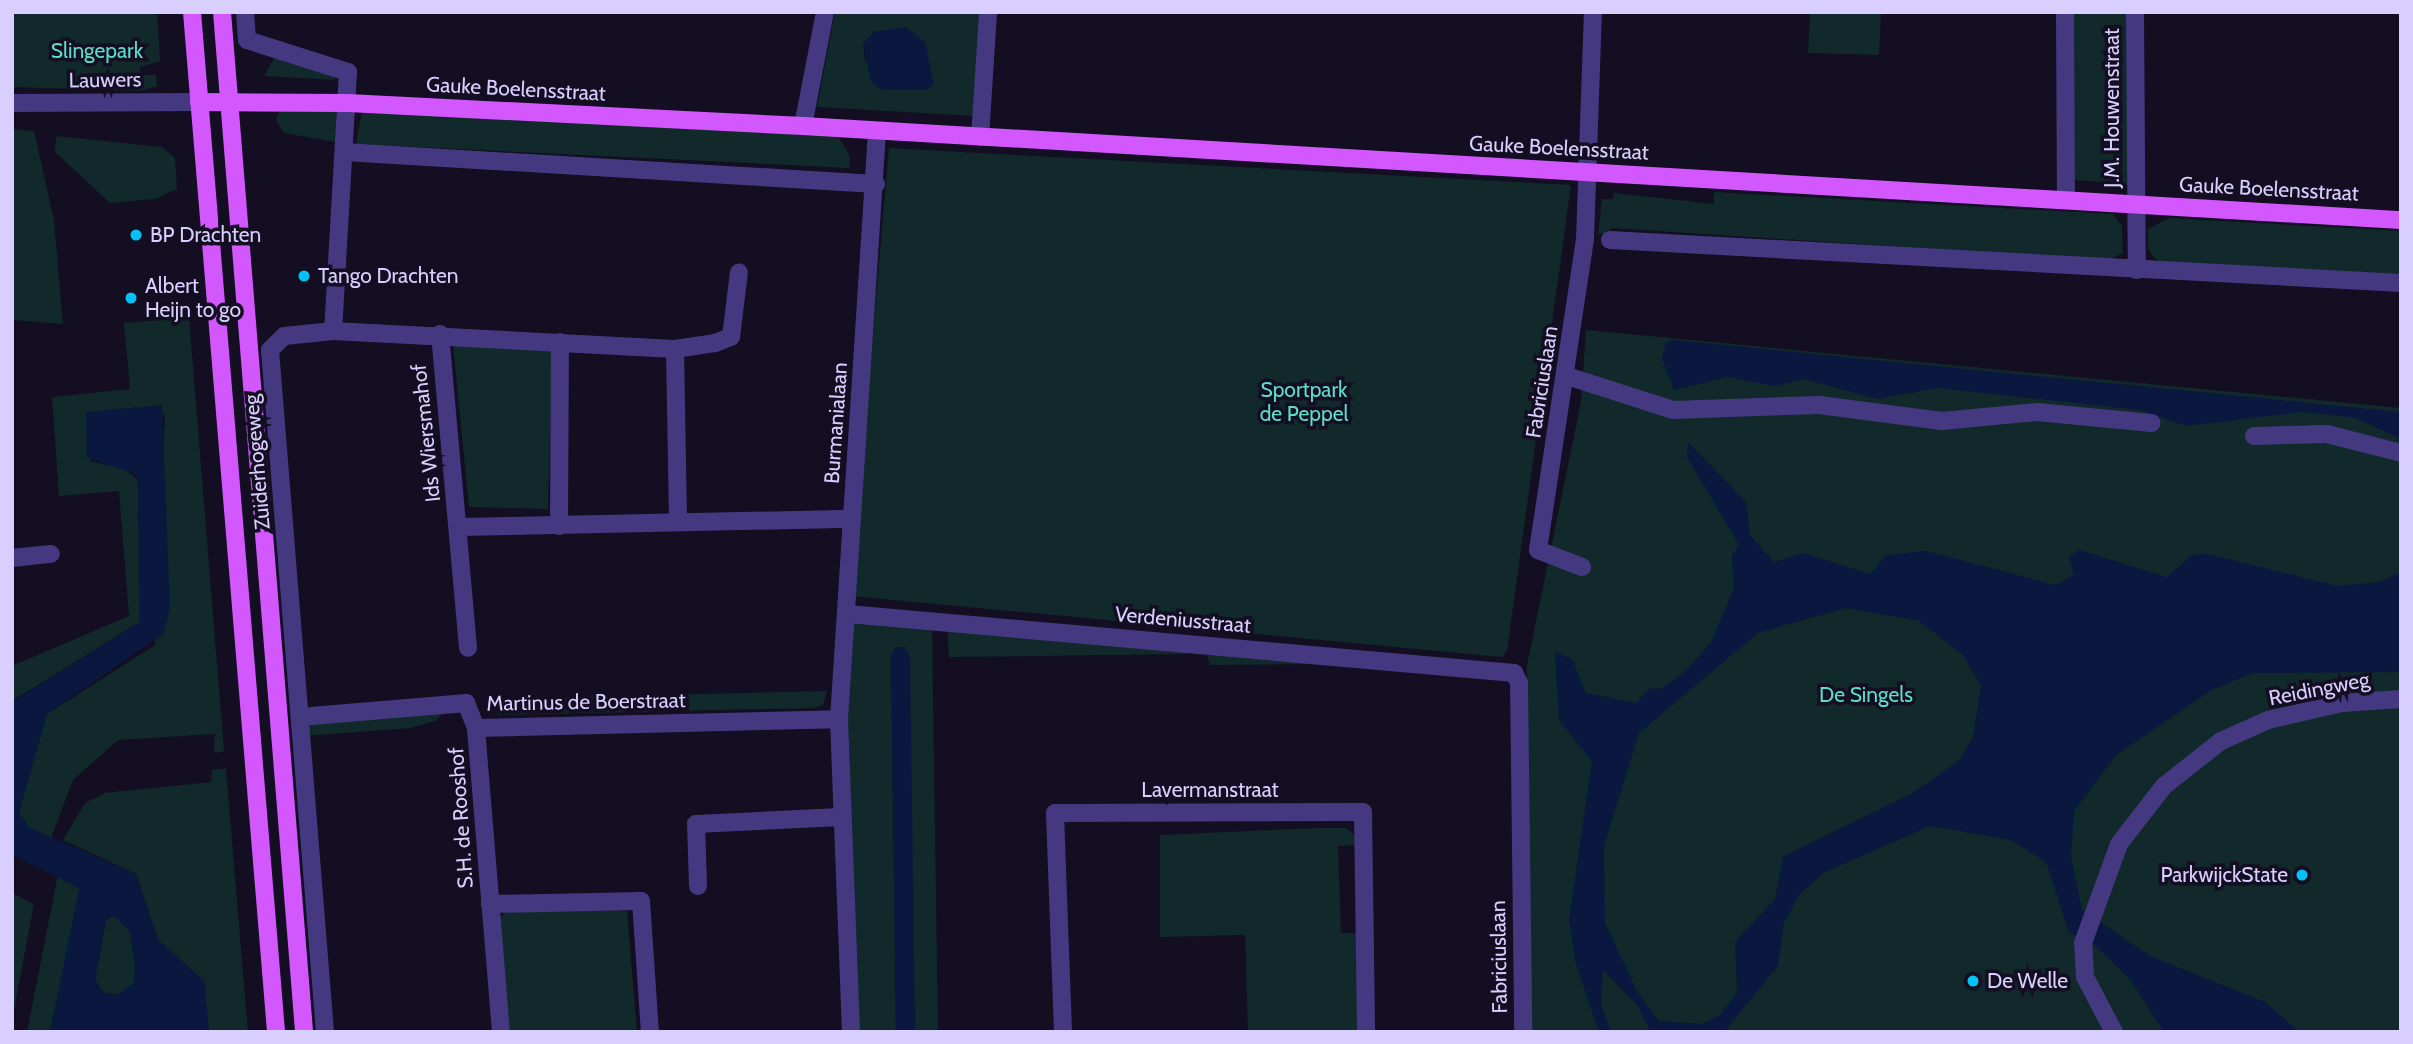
<!DOCTYPE html>
<style>
body{margin:0}
#map{position:relative;width:2413px;height:1044px;overflow:hidden;background:#130e21;font-family:Cabin,sans-serif}
div>[style]{position:absolute}
.green>*{inset:0;background:#11292b}
.water>*{inset:0;background:#0a173e}
.minor>*{height:18px;margin:-9px;padding:0 9px;transform-origin:9px;border-radius:9px;background:#443980}
.major>*{height:18px;margin:-9px;padding:0 9px;transform-origin:9px;border-radius:9px;background:#d257fd}
.dots>*{width:19px;height:19px;translate:-50% -50%;box-sizing:border-box;border:4px solid #130e21;border-radius:50%}
span{translate:-50% -50%;white-space:nowrap;text-align:center;line-height:1.15;-webkit-text-stroke:7px #130e21;paint-order:stroke}
.park-label{font-size:21px;color:#5bdecc}
.street-label{font-size:21px;color:#d9cffe}
.poi-label{font-size:21px;color:#d9cffe}
.left{translate:0 -50%;text-align:left}
.right{translate:-100% -50%;text-align:right}
.frame{position:absolute;inset:0;border:14px solid #d9cffe;pointer-events:none}
</style>
<div id="map">
<div class="green">
<div style="clip-path:polygon(12px 12px,157px 12px,160px 61px,140px 67px,141px 75px,156px 75px,157px 86px,140px 91px,12px 87px)"></div>
<div style="clip-path:polygon(evenodd,835px 12px,982px 12px,976px 116px,817px 107px,835px 12px,906px 27px,865px 61px,863px 44px,874px 32px,906px 27px)"></div>
<div style="clip-path:polygon(1810px 12px,1881px 12px,1879px 55px,1808px 53px)"></div>
<div style="clip-path:polygon(2073px 12px,2127px 12px,2127px 184px,2073px 180px)"></div>
<div style="clip-path:polygon(275px 57px,333px 74px,335px 80px,264px 76px)"></div>
<div style="clip-path:polygon(280px 110px,336px 111px,336px 142px,284px 133px,276px 120px)"></div>
<div style="clip-path:polygon(362px 111px,837px 135px,850px 156px,849px 168px,356px 144px)"></div>
<div style="clip-path:polygon(12px 129px,34px 131px,54px 220px,63px 324px,14px 320px)"></div>
<div style="clip-path:polygon(56px 136px,162px 147px,175px 158px,177px 189px,155px 199px,110px 203px,55px 152px)"></div>
<div style="clip-path:polygon(889px 148px,1571px 185px,1507px 651px,1502px 657px,850px 596px)"></div>
<div style="clip-path:polygon(1714px 192px,2113px 214px,2122px 226px,2123px 253px,2108px 260px,1611px 228px,1609px 234px,1598px 234px,1602px 199px,1613px 199px,1614px 193px,1714px 204px)"></div>
<div style="clip-path:polygon(2169px 218px,2401px 231px,2401px 276px,2159px 263px,2148px 249px,2148px 229px)"></div>
<div style="clip-path:polygon(189px 317px,224px 751px,214px 753px,215px 734px,118px 740px,73px 780px,51px 838px,28px 827px,19px 812px,47px 714px,155px 645px,165px 414px,89px 461px,123px 468px,138px 480px,140px 622px,12px 701px,12px 666px,129px 616px,119px 491px,59px 496px,52px 397px,130px 389px,124px 323px)"></div>
<div style="clip-path:polygon(1586px 330px,2401px 408px,2401px 1032px,1531px 1032px,1527px 665px,1581px 402px)"></div>
<div style="clip-path:polygon(453px 344px,552px 349px,548px 509px,469px 507px)"></div>
<div style="clip-path:polygon(854px 623px,932px 628px,938px 1032px,915px 1032px,905px 647px,891px 656px,896px 1032px,858px 1032px,847px 720px)"></div>
<div style="clip-path:polygon(947px 627px,1185px 648px,1186px 654px,949px 657px)"></div>
<div style="clip-path:polygon(1205px 650px,1333px 664px,1210px 665px)"></div>
<div style="clip-path:polygon(827px 691px,823px 705px,814px 708px,498px 715px,488px 699px)"></div>
<div style="clip-path:polygon(452px 706px,435px 721px,411px 728px,305px 736px,304px 718px)"></div>
<div style="clip-path:polygon(226px 768px,248px 1032px,209px 1032px,204px 981px,158px 940px,136px 874px,63px 840px,85px 803px,105px 793px,211px 782px,212px 770px)"></div>
<div style="clip-path:polygon(1315px 828px,1346px 828px,1357px 837px,1357px 845px,1338px 846px,1341px 933px,1358px 933px,1358px 1032px,1248px 1032px,1245px 935px,1160px 937px,1160px 835px)"></div>
<div style="clip-path:polygon(58px 874px,79px 888px,78px 912px,50px 1032px,27px 1032px)"></div>
<div style="clip-path:polygon(12px 893px,34px 904px,12px 1021px)"></div>
<div style="clip-path:polygon(506px 911px,627px 911px,637px 1032px,510px 1032px,500px 918px)"></div>
<div style="clip-path:polygon(114px 916px,130px 931px,135px 963px,134px 983px,117px 995px,104px 993px,95px 980px,106px 920px)"></div>
</div>
<div class="water">
<div style="clip-path:polygon(906px 27px,925px 42px,934px 84px,928px 90px,883px 90px,871px 82px,863px 44px,874px 32px)"></div>
<div style="clip-path:polygon(1673px 340px,2401px 412px,2401px 439px,2356px 418px,2303px 412px,2185px 426px,2140px 410px,1938px 388px,1877px 399px,1804px 379px,1774px 386px,1728px 377px,1674px 390px,1662px 359px,1666px 342px)"></div>
<div style="clip-path:polygon(evenodd,162px 405px,170px 609px,163px 634px,47px 714px,19px 812px,28px 827px,136px 874px,158px 940px,204px 981px,209px 1032px,50px 1032px,79px 888px,12px 855px,12px 702px,140px 622px,138px 480px,134px 473px,87px 458px,86px 412px,162px 405px,114px 916px,130px 931px,135px 963px,134px 983px,117px 995px,104px 993px,95px 980px,106px 920px,114px 916px)"></div>
<div style="clip-path:polygon(evenodd,1688px 442px,1746px 502px,1750px 535px,1774px 562px,1804px 553px,1870px 574px,1886px 555px,1926px 551px,2056px 585px,2074px 575px,2069px 557px,2079px 550px,2167px 577px,2192px 555px,2208px 554px,2337px 586px,2380px 582px,2401px 572px,2401px 672px,2253px 673px,2212px 690px,2116px 755px,2074px 811px,2071px 857px,2082px 910px,2150px 956px,2265px 1002px,2300px 1032px,2164px 1032px,2130px 979px,2091px 942px,2069px 933px,2046px 862px,2011px 840px,1930px 826px,1823px 873px,1799px 895px,1784px 923px,1778px 966px,1724px 1032px,1651px 1032px,1637px 1005px,1603px 970px,1601px 1004px,1611px 1032px,1599px 1032px,1576px 964px,1569px 919px,1592px 761px,1559px 720px,1555px 652px,1572px 659px,1586px 693px,1636px 703px,1650px 688px,1660px 689px,1686px 671px,1711px 642px,1734px 588px,1732px 555px,1739px 545px,1687px 457px,1688px 442px,1846px 608px,1919px 621px,1962px 654px,1981px 685px,1973px 737px,1960px 760px,1914px 792px,1783px 857px,1775px 899px,1735px 942px,1737px 993px,1719px 1016px,1702px 1024px,1659px 1021px,1638px 993px,1605px 923px,1604px 846px,1639px 733px,1758px 633px,1846px 608px)"></div>
<div style="clip-path:polygon(896px 647px,905px 647px,910px 658px,915px 1032px,896px 1032px,891px 656px)"></div>
</div>
<div class="minor">
<div style="left:245px;top:12px;width:28px;rotate:86deg"></div>
<div style="left:247px;top:40px;width:106px;rotate:17.6deg"></div>
<div style="left:348px;top:72px;width:259px;rotate:93.3deg"></div>
<div style="left:333px;top:331px;width:49px;rotate:174.2deg"></div>
<div style="left:284px;top:336px;width:20px;rotate:135deg"></div>
<div style="left:270px;top:350px;width:684px;rotate:85.39deg"></div>
<div style="left:2065px;top:12px;width:188px;rotate:89.7deg"></div>
<div style="left:2135px;top:12px;width:258px;rotate:89.6deg"></div>
<div style="left:12px;top:103px;width:187px;rotate:-0.3deg"></div>
<div style="left:803px;top:126px;width:116px;rotate:-79.1deg"></div>
<div style="left:980px;top:137px;width:125px;rotate:-86.3deg"></div>
<div style="left:344px;top:152px;width:533px;rotate:3.44deg"></div>
<div style="left:1610px;top:240px;width:792px;rotate:3.11deg"></div>
<div style="left:333px;top:331px;width:342px;rotate:3deg"></div>
<div style="left:675px;top:349px;width:40px;rotate:-8.5deg"></div>
<div style="left:715px;top:343px;width:17px;rotate:-21deg"></div>
<div style="left:731px;top:337px;width:65px;rotate:-83deg"></div>
<div style="left:440px;top:334px;width:315px;rotate:84.9deg"></div>
<div style="left:675px;top:349px;width:171px;rotate:89deg"></div>
<div style="left:1567px;top:376px;width:111px;rotate:17.8deg"></div>
<div style="left:1673px;top:410px;width:146px;rotate:-2deg"></div>
<div style="left:1819px;top:405px;width:124px;rotate:7.4deg"></div>
<div style="left:1942px;top:421px;width:95px;rotate:-5.4deg"></div>
<div style="left:2037px;top:412px;width:115px;rotate:5.5deg"></div>
<div style="left:2254px;top:436px;width:73px;rotate:-1.6deg"></div>
<div style="left:2327px;top:434px;width:76px;rotate:14.4deg"></div>
<div style="left:559px;top:526px;width:184px;rotate:-89.7deg"></div>
<div style="left:458px;top:527px;width:394px;rotate:-1.2deg"></div>
<div style="left:12px;top:558px;width:39px;rotate:-6deg"></div>
<div style="left:1582px;top:567px;width:47px;rotate:-158.9deg"></div>
<div style="left:1538px;top:550px;width:315px;rotate:-81.4deg"></div>
<div style="left:1585px;top:239px;width:227px;rotate:-88deg"></div>
<div style="left:848px;top:614px;width:669px;rotate:5.06deg"></div>
<div style="left:1514px;top:673px;width:11px;rotate:63deg"></div>
<div style="left:1519px;top:683px;width:349px;rotate:89.3deg"></div>
<div style="left:311px;top:716px;width:156px;rotate:-4.8deg"></div>
<div style="left:466px;top:703px;width:27px;rotate:68deg"></div>
<div style="left:476px;top:728px;width:363px;rotate:-1.4deg"></div>
<div style="left:476px;top:728px;width:305px;rotate:85.3deg"></div>
<div style="left:698px;top:886px;width:62px;rotate:-91.8deg"></div>
<div style="left:696px;top:824px;width:145px;rotate:-2.8deg"></div>
<div style="left:490px;top:904px;width:151px;rotate:-1.1deg"></div>
<div style="left:641px;top:901px;width:131px;rotate:86.1deg"></div>
<div style="left:851px;top:1032px;width:313px;rotate:-92.2deg"></div>
<div style="left:839px;top:719px;width:589px;rotate:-86.3deg"></div>
<div style="left:1063px;top:1032px;width:219px;rotate:-92.1deg"></div>
<div style="left:1055px;top:813px;width:308px;rotate:-0.2deg"></div>
<div style="left:1363px;top:812px;width:220px;rotate:89.2deg"></div>
<div style="left:2114px;top:1032px;width:62px;rotate:-117.8deg"></div>
<div style="left:2085px;top:977px;width:34px;rotate:-93deg"></div>
<div style="left:2083px;top:943px;width:105px;rotate:-70deg"></div>
<div style="left:2119px;top:844px;width:73px;rotate:-52.2deg"></div>
<div style="left:2164px;top:786px;width:73px;rotate:-38.3deg"></div>
<div style="left:2221px;top:741px;width:51px;rotate:-24.1deg"></div>
<div style="left:2268px;top:720px;width:76px;rotate:-12.9deg"></div>
<div style="left:2342px;top:703px;width:59px;rotate:-3.9deg"></div>
</div>
<div class="major">
<div style="left:192px;top:12px;width:1023px;rotate:85.29deg"></div>
<div style="left:222px;top:12px;width:1023px;rotate:85.4deg"></div>
<div style="left:199px;top:102px;width:149px;rotate:0.4deg"></div>
<div style="left:348px;top:103px;width:456px;rotate:2.9deg"></div>
<div style="left:803px;top:126px;width:1601px;rotate:3.37deg"></div>
</div>
<div class="dots">
<div style="left:136px;top:235px;background:#03c2f6"></div>
<div style="left:304px;top:276px;background:#03c2f6"></div>
<div style="left:131px;top:298px;background:#03c2f6"></div>
<div style="left:2302px;top:875px;background:#03c2f6"></div>
<div style="left:1973px;top:981px;background:#03c2f6"></div>
</div>
<div class="park-label">
<span style="left:97px;top:51px">Slingepark</span>
<span style="left:1304px;top:402px">Sportpark<br>de Peppel</span>
<span style="left:1866px;top:695px">De Singels</span>
</div>
<div class="street-label">
<span style="left:105px;top:80px;rotate:-1deg">Lauwers</span>
<span style="left:516px;top:89px;rotate:3deg">Gauke Boelensstraat</span>
<span style="left:2112px;top:108px;rotate:-90deg">J.M. Houwenstraat</span>
<span style="left:1559px;top:148px;rotate:3deg">Gauke Boelensstraat</span>
<span style="left:2269px;top:189px;rotate:3deg">Gauke Boelensstraat</span>
<span style="left:1542px;top:382px;rotate:-81deg">Fabriciuslaan</span>
<span style="left:836px;top:423px;rotate:-86deg">Burmanialaan</span>
<span style="left:426px;top:433px;rotate:-96deg">Ids Wiersmahof</span>
<span style="left:257px;top:462px;rotate:-95deg">Zuiderhogeweg</span>
<span style="left:1183px;top:620px;rotate:5deg">Verdeniusstraat</span>
<span style="left:2319px;top:689px;rotate:-11deg">Reidingweg</span>
<span style="left:586px;top:702px;rotate:-1deg">Martinus de Boerstraat</span>
<span style="left:1210px;top:790px">Lavermanstraat</span>
<span style="left:461px;top:818px;rotate:-94deg">S.H. de Rooshof</span>
<span style="left:1499px;top:957px;rotate:-91deg">Fabriciuslaan</span>
</div>
<div class="poi-label">
<span class="left" style="left:150px;top:235px">BP Drachten</span>
<span class="left" style="left:318px;top:276px">Tango Drachten</span>
<span class="left" style="left:145px;top:298px">Albert<br>Heijn to go</span>
<span class="right" style="left:2288px;top:875px">ParkwijckState</span>
<span class="left" style="left:1987px;top:981px">De Welle</span>
</div>
<div class="frame"></div>
</div>
